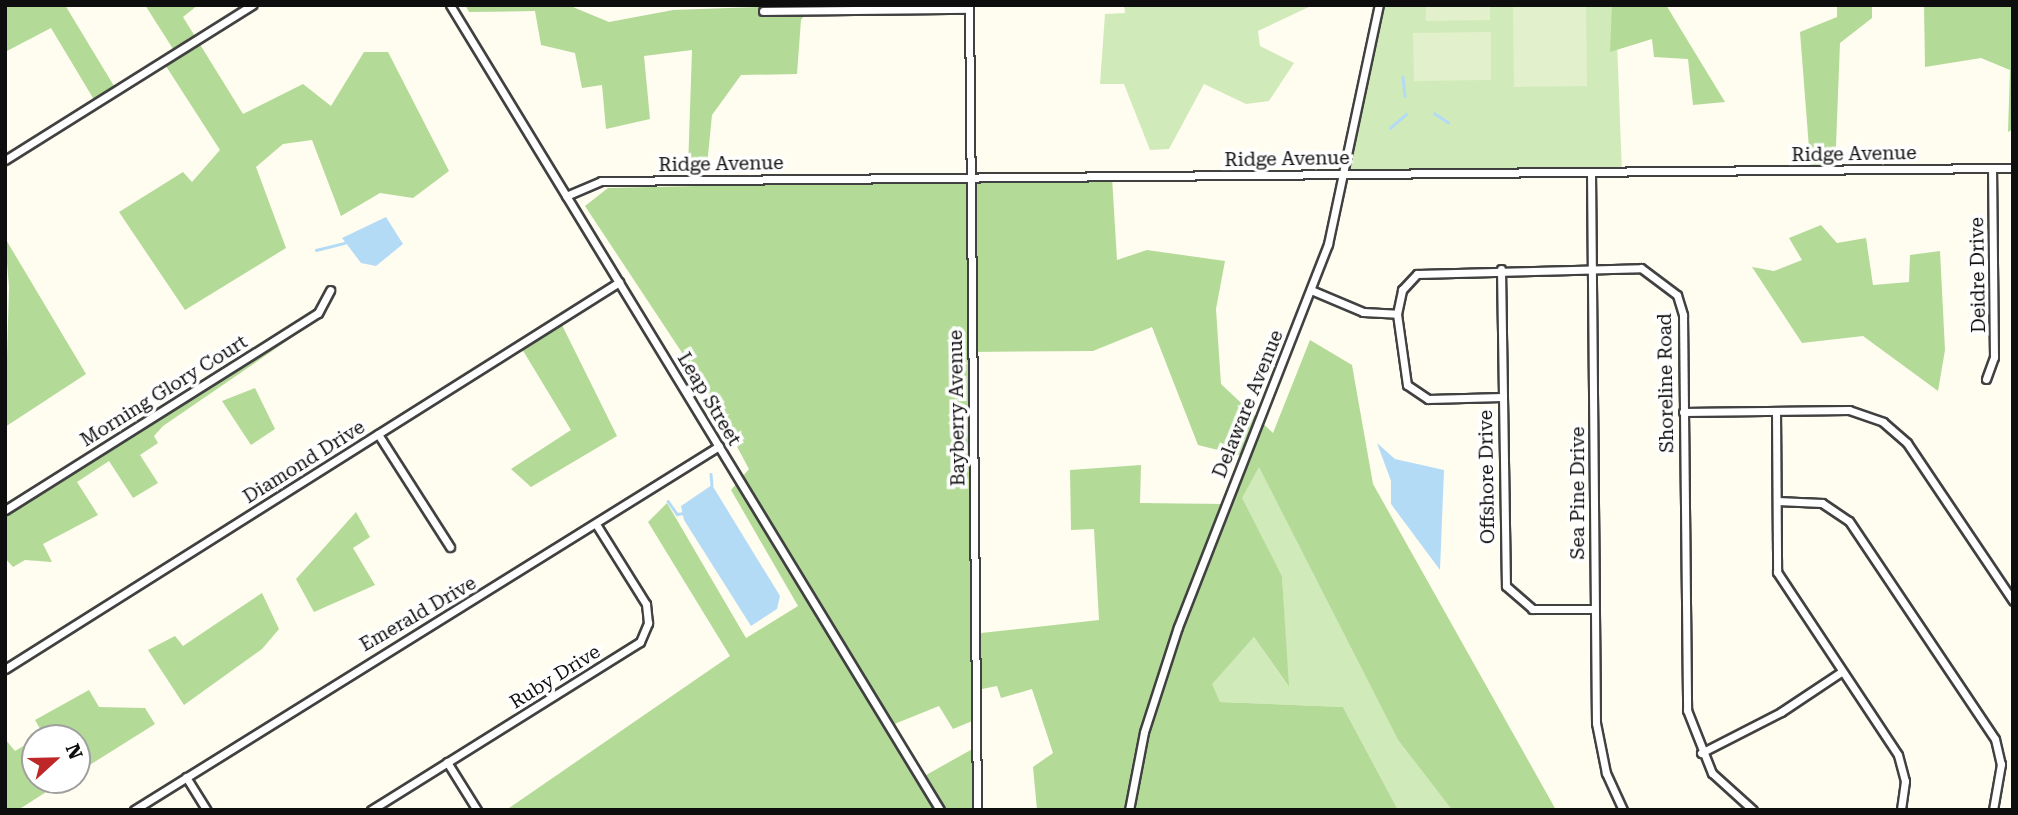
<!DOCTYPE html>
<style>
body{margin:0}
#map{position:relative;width:2018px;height:815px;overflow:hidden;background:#fffcf0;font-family:"Roboto Serif",serif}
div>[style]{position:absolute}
.green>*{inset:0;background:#d1eab9}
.forest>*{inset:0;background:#b4da98}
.pitch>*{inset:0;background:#e2f1cb}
.water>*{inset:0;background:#b4dbf6}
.stream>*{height:2.5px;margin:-1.25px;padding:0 1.25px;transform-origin:1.25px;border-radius:1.25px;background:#b4dbf6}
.roads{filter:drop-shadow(2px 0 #414141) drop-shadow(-2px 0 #414141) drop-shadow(0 2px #414141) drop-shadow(0 -2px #414141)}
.street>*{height:7px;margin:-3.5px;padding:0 3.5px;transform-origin:3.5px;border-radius:3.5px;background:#fff}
span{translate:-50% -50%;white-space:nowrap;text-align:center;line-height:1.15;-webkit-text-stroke:7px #fff;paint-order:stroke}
.street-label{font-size:19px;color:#0e0e0e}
.frame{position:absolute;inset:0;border:7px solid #0e0e0e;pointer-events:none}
.north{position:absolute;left:21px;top:724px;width:70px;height:70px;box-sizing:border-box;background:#fff;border:2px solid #9f9f9f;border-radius:50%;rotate:68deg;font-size:19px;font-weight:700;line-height:28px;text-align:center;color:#0e0e0e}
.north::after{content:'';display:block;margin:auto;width:24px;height:32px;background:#bf2628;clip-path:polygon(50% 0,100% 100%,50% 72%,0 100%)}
</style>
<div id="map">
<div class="green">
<div style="clip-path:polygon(1124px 5px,1313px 5px,1258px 31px,1260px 46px,1294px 63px,1269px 101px,1246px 104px,1204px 84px,1169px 149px,1150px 150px,1124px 84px,1100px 84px,1105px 14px,1125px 13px)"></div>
<div style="clip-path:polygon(1380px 5px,1666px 5px,1675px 24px,1617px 42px,1622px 173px,1343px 173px)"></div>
<div style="clip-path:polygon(1259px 466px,1398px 740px,1452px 810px,1398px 810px,1343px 707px,1220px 702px,1211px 684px,1254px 637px,1288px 686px,1282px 576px,1241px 498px)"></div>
</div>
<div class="forest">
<div style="clip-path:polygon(5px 5px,65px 5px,117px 91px,96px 103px,51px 28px,5px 52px)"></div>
<div style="clip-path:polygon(145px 5px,198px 5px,183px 17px,243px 114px,303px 84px,331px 106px,364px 52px,388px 52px,449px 171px,413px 198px,380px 193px,341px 216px,312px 140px,283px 144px,256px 167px,286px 248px,185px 310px,119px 212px,183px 172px,192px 182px,220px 150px,162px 60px,175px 52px)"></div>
<div style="clip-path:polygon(465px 5px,568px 5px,609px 22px,673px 10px,811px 5px,801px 20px,797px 74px,741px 75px,712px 115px,707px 165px,688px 169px,692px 50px,644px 56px,650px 119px,606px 129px,602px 85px,582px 88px,575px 53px,541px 45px,535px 11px,469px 12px)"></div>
<div style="clip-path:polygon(1612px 5px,1666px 5px,1725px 102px,1693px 105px,1688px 59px,1654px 57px,1652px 39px,1610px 52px)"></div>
<div style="clip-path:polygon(1837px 5px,1872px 5px,1872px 18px,1840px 43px,1835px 171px,1811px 174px,1800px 32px,1837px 17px)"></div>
<div style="clip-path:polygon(1924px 5px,2013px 5px,2013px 129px,2008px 132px,2010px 70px,1981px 58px,1925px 67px)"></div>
<div style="clip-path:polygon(evenodd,1112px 177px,1117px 260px,1147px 250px,1225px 261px,1216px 309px,1221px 384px,1273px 433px,1310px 340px,1352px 365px,1373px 484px,1556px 810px,1452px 810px,1398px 740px,1259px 467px,1242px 498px,1282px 576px,1289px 687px,1254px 637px,1212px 684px,1220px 702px,1343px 707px,1398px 810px,1037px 810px,1033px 767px,1053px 753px,1032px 689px,1001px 698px,997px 686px,972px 691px,977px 719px,953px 729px,939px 706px,887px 727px,919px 779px,976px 747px,977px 810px,506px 810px,730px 656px,648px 522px,667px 503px,746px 638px,798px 606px,731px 490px,749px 469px,706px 389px,585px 206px,608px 188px,1112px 177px,1152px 327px,1198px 445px,1242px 456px,1224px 504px,1140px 503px,1141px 465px,1070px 470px,1071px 530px,1094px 529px,1099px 620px,972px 634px,969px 352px,1093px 351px,1152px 327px)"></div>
<div style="clip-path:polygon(1821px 225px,1837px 243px,1866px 238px,1873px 285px,1909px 282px,1910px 255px,1940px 251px,1945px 350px,1938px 391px,1863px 336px,1802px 343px,1752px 267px,1774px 271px,1802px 260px,1789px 238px)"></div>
<div style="clip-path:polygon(5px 238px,86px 374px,5px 427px,9px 287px)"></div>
<div style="clip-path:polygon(329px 312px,163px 426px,154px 436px,158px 443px,140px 455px,158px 483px,133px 498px,109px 461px,77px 482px,98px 515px,43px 544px,52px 562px,25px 560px,13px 567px,5px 558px,5px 517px)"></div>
<div style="clip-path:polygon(559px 319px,617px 436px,531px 487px,511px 469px,571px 430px,519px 344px)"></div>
<div style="clip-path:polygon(255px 388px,275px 429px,251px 445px,222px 401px)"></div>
<div style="clip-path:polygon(356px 512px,370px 537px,353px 548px,375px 585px,314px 612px,296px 579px)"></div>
<div style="clip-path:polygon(262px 593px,279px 629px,262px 649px,184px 705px,148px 650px,175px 636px,183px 646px)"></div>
<div style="clip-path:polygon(89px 690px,99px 707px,145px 708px,155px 724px,77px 773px,77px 738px,37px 738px,43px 734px,35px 720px)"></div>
<div style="clip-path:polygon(5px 739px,15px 751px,35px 739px,35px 780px,65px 780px,18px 810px,5px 810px)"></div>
</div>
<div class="pitch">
<div style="clip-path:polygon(1426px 5px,1490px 5px,1490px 20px,1426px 21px)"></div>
<div style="clip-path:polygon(1513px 5px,1586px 5px,1587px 86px,1514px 87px)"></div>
<div style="clip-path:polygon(1491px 32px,1491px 80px,1414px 81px,1413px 33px)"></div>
</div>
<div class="water">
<div style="clip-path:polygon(386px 217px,403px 244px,376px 266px,361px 263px,342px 238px)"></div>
<div style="clip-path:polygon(1377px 443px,1395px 459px,1444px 470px,1440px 570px,1391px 504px,1391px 481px)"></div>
<div style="clip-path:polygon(712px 485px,780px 596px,777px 609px,751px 626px,684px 520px,681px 506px)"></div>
</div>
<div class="stream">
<div style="left:1403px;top:77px;width:19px;rotate:84deg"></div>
<div style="left:1434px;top:113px;width:17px;rotate:33deg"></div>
<div style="left:1390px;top:128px;width:21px;rotate:-41deg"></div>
<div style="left:316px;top:250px;width:29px;rotate:-14deg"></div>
<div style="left:711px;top:474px;width:11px;rotate:85deg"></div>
<div style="left:668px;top:501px;width:16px;rotate:55deg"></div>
<div style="left:677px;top:514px;width:7px;rotate:-8deg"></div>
</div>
<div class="roads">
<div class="street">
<div style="left:450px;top:5px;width:942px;rotate:58.67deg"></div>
<div style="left:969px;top:5px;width:805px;rotate:89.43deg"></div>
<div style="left:763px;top:11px;width:206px;rotate:-0.6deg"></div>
<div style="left:5px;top:160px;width:292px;rotate:-32.1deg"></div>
<div style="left:1591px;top:172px;width:551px;rotate:89.48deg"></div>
<div style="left:1596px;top:723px;width:51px;rotate:78.7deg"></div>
<div style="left:1606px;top:773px;width:41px;rotate:65.3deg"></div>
<div style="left:566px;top:196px;width:38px;rotate:-23deg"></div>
<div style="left:601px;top:181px;width:1412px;rotate:-0.53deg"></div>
<div style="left:1501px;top:269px;width:317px;rotate:89.1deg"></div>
<div style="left:1506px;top:586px;width:35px;rotate:41deg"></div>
<div style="left:1532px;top:609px;width:62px"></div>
<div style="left:1311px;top:290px;width:56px;rotate:22.9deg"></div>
<div style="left:1363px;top:312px;width:34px;rotate:3deg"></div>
<div style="left:1986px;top:379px;width:23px;rotate:-70deg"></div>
<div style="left:1994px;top:357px;width:189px;rotate:-90.6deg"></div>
<div style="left:1502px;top:397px;width:74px;rotate:178.5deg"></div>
<div style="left:1428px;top:399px;width:25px;rotate:-146deg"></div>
<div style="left:1407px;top:385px;width:72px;rotate:-98deg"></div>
<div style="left:1397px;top:314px;width:25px;rotate:-78deg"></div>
<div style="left:1402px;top:290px;width:22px;rotate:-47deg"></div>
<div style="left:1417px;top:274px;width:224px;rotate:-1.5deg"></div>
<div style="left:1641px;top:268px;width:45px;rotate:36.9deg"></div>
<div style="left:1677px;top:295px;width:21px;rotate:73deg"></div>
<div style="left:1683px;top:315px;width:395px;rotate:89.4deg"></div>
<div style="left:1687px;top:710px;width:68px;rotate:68.4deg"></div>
<div style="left:1712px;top:773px;width:55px;rotate:42.1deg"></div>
<div style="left:1776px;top:411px;width:161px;rotate:89.6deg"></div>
<div style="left:1777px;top:572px;width:219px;rotate:56.5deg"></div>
<div style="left:1898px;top:755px;width:27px;rotate:75deg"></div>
<div style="left:1905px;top:781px;width:29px;rotate:98deg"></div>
<div style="left:1683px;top:412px;width:166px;rotate:-0.7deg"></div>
<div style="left:1849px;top:410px;width:36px;rotate:19deg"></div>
<div style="left:1883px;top:422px;width:32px;rotate:41deg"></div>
<div style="left:1907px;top:443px;width:190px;rotate:56.1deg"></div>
<div style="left:378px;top:434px;width:134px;rotate:57.5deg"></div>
<div style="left:1777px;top:501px;width:45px;rotate:2.5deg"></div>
<div style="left:1822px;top:503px;width:32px;rotate:34deg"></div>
<div style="left:1849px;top:521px;width:262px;rotate:56.2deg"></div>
<div style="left:1995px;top:739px;width:26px;rotate:77deg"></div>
<div style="left:2001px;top:764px;width:47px;rotate:99.9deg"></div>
<div style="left:5px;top:510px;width:370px;rotate:-32.2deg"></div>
<div style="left:318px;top:313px;width:26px;rotate:-62deg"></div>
<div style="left:5px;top:669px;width:726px;rotate:-32.22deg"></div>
<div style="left:1701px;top:753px;width:90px;rotate:-27.1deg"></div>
<div style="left:1781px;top:712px;width:72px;rotate:-33.7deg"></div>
<div style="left:447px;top:762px;width:57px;rotate:58deg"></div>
<div style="left:186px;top:777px;width:39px;rotate:58deg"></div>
<div style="left:134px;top:810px;width:689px;rotate:-31.89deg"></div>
<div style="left:371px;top:810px;width:317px;rotate:-32deg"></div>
<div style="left:640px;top:642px;width:21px;rotate:-67deg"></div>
<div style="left:648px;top:623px;width:19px;rotate:-96deg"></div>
<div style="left:646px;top:604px;width:94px;rotate:-122deg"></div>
<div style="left:1129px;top:810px;width:79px;rotate:-79.1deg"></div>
<div style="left:1144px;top:732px;width:110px;rotate:-72.1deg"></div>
<div style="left:1178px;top:627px;width:411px;rotate:-68.6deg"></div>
<div style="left:1328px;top:244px;width:244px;rotate:-78deg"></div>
</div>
</div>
<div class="street-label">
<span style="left:1854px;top:154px;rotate:-1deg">Ridge Avenue</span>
<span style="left:1287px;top:159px;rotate:-1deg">Ridge Avenue</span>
<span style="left:721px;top:164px;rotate:-1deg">Ridge Avenue</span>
<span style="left:1978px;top:275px;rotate:-91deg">Deidre Drive</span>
<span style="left:1666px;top:383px;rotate:-91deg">Shoreline Road</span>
<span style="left:164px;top:391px;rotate:-32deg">Morning Glory Court</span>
<span style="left:709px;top:399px;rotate:59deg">Leap Street</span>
<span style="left:1248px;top:404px;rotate:-68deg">Delaware Avenue</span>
<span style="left:957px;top:408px;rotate:-91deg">Bayberry Avenue</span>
<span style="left:304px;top:462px;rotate:-32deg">Diamond Drive</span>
<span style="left:1487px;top:477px;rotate:-91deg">Offshore Drive</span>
<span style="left:1578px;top:493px;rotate:-90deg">Sea Pine Drive</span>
<span style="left:418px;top:614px;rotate:-30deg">Emerald Drive</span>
<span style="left:555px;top:677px;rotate:-32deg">Ruby Drive</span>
</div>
<div class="frame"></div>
<div class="north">N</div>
</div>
